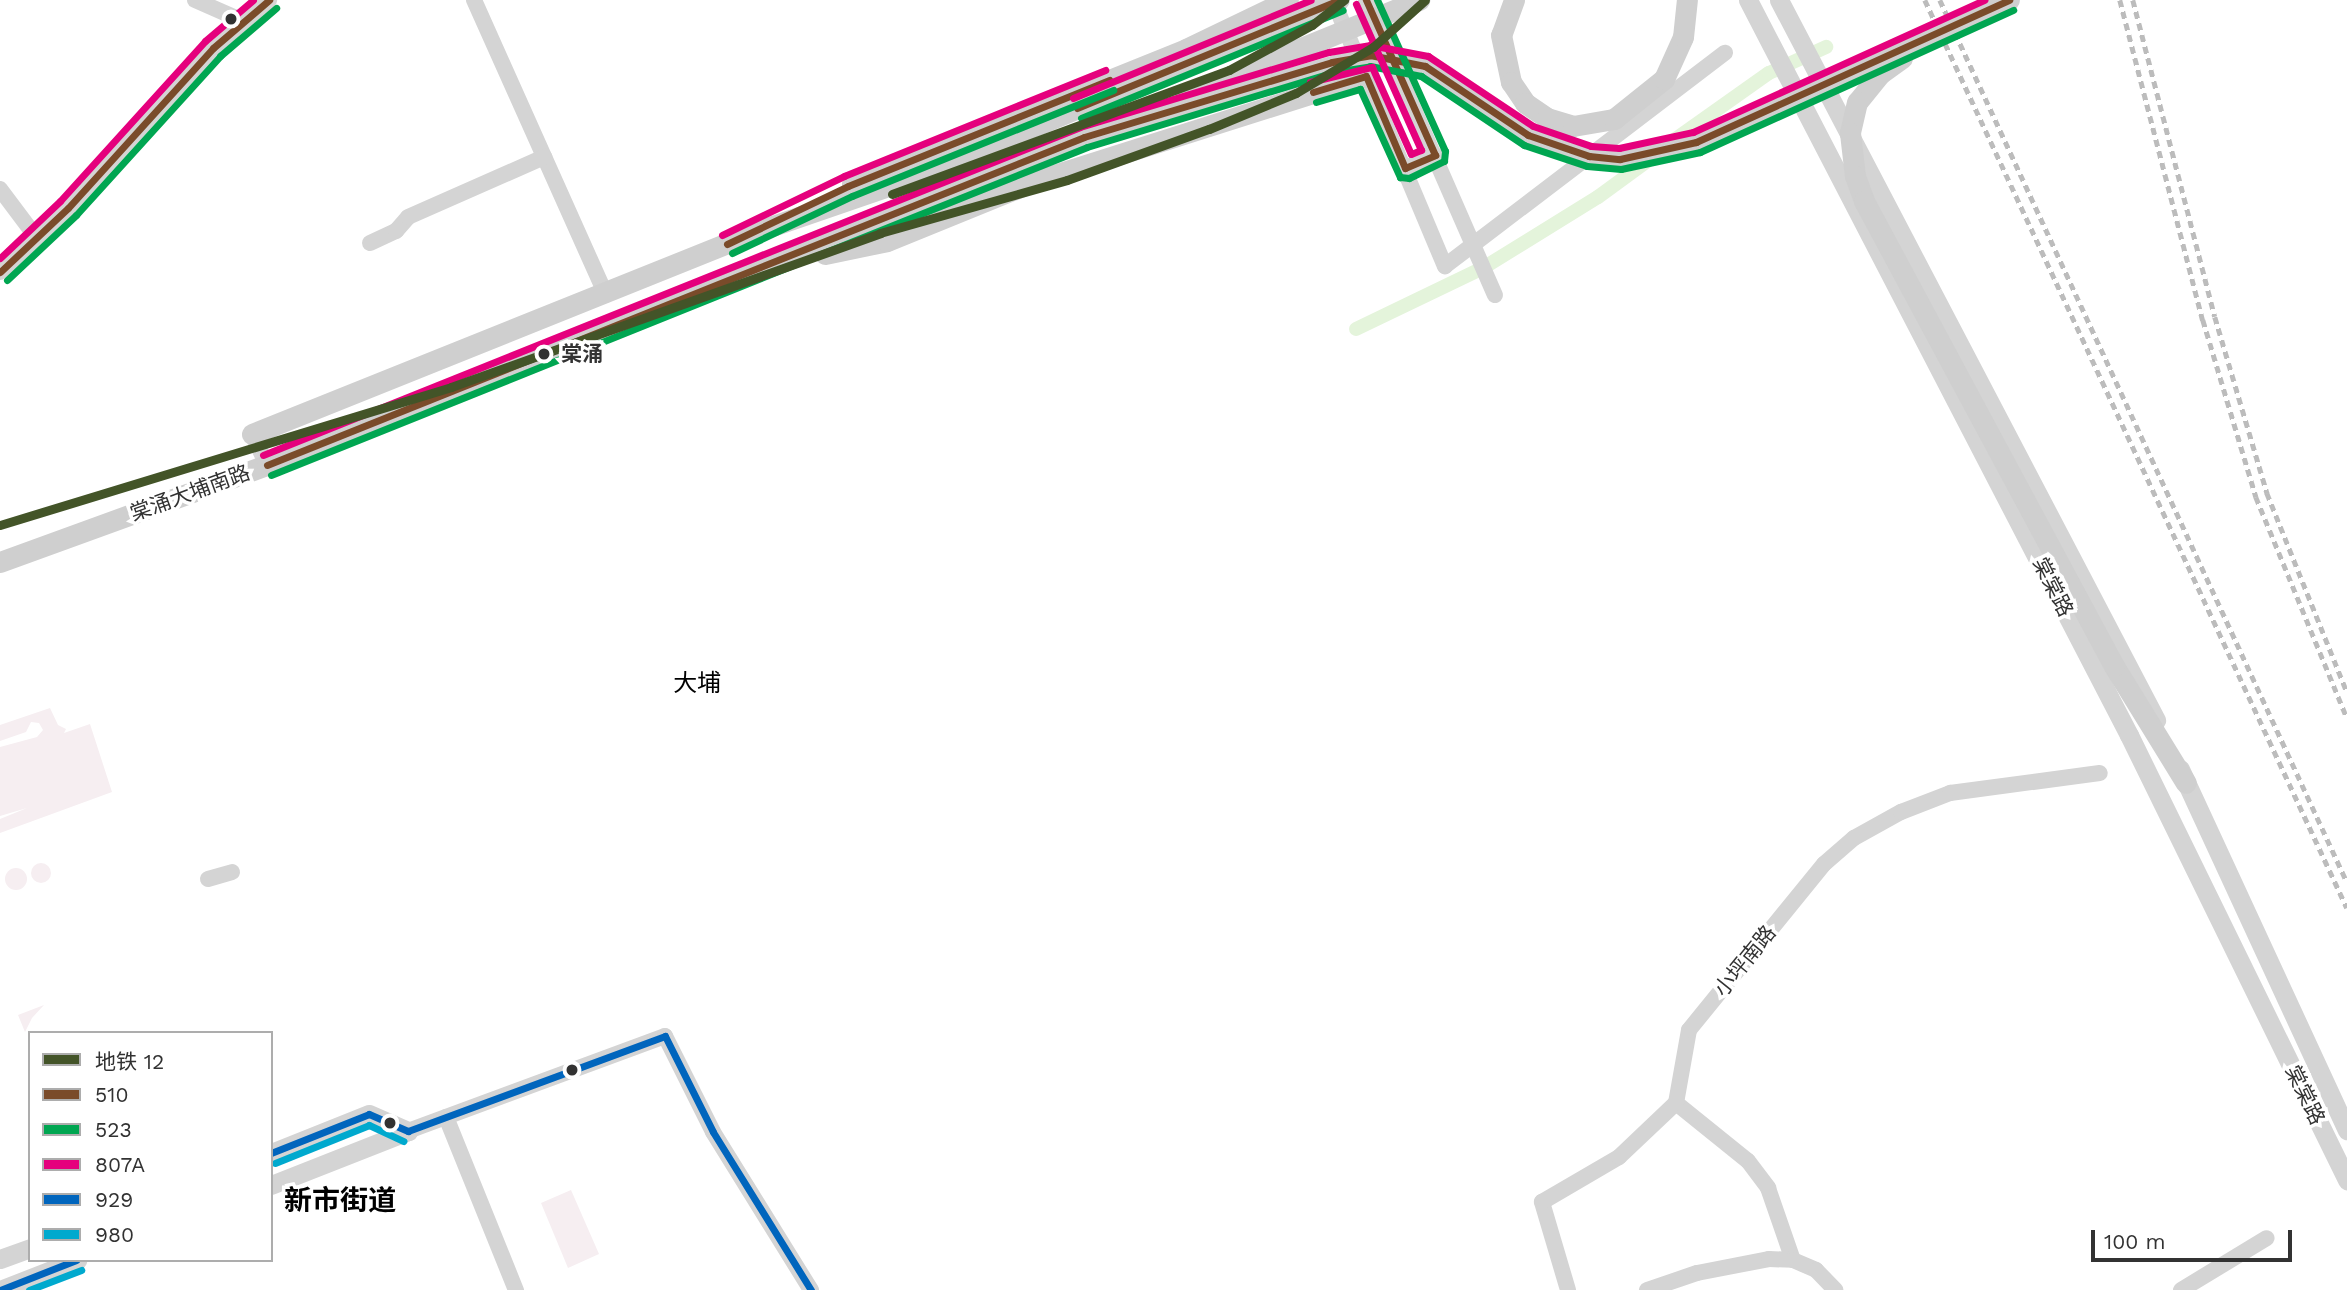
<!DOCTYPE html>
<meta charset="utf-8">
<style>
body{margin:0}
#map{position:relative;width:2347px;height:1290px;overflow:hidden;background:#fff;font-family:"Work Sans","Noto Sans SC",sans-serif}
div>[style]{position:absolute}
.green>*{inset:0;background:#f6eef1}
.round{border-radius:50%}
.canal>*{height:14px;margin:-7px;padding:0 7px;transform-origin:7px;border-radius:7px;background:#e4f4db}
.minor>*{height:16px;margin:-8px;padding:0 8px;transform-origin:8px;border-radius:8px;background:#d4d4d4}
.tertiary>*{height:19px;margin:-9.5px;padding:0 9.5px;transform-origin:9.5px;border-radius:9.5px;background:#d4d4d4}
.secondary>*{height:21px;margin:-10.5px;padding:0 10.5px;transform-origin:10.5px;border-radius:10.5px;background:#cfcfcf}
.rail>*{height:4.5px;margin-top:-2.25px;transform-origin:0;background:repeating-linear-gradient(90deg,#bcbcbc 0 7px,transparent 0 12px)}
.secondary-bridge>*{height:21px;margin:-10.5px;padding:0 10.5px;transform-origin:10.5px;border-radius:10.5px;background:#cfcfcf}
.bus-1>*{height:7px;margin:-3.5px;padding:0 3.5px;transform-origin:3.5px;border-radius:3.5px;background:#7a4b2a}
.bus-2>*{height:7px;margin:-3.5px;padding:0 3.5px;transform-origin:3.5px;border-radius:3.5px;background:#00a651}
.bus-3>*{height:7px;margin:-3.5px;padding:0 3.5px;transform-origin:3.5px;border-radius:3.5px;background:#e5007d}
.bus-4>*{height:7px;margin:-3.5px;padding:0 3.5px;transform-origin:3.5px;border-radius:3.5px;background:#0065bd}
.bus-5>*{height:7px;margin:-3.5px;padding:0 3.5px;transform-origin:3.5px;border-radius:3.5px;background:#00a9ce}
.metro-1>*{height:9px;margin:-4.5px;padding:0 4.5px;transform-origin:4.5px;border-radius:4.5px;background:#435428}
.dots>*{width:19px;height:19px;translate:-50% -50%;box-sizing:border-box;border:4px solid #fff;border-radius:50%}
span{translate:-50% -50%;white-space:nowrap;text-align:center;line-height:1.15;-webkit-text-stroke:7px #fff;paint-order:stroke}
.stop-label{font-size:21px;color:#323232;font-weight:700}
.left{translate:0 -50%;text-align:left}
.street-label{font-size:21px;color:#323232}
.quarter-label{font-size:24px;color:#000}
.district-label{font-size:28px;color:#000;font-weight:700}
.legend{position:absolute;left:28px;top:1031px;width:245px;height:231px;box-sizing:border-box;background:#fff;border:2px solid #adadad;margin:0;padding:9px 12px;list-style:none;font-size:21px;color:#323232}
.legend li{display:flex;align-items:center;gap:14px;height:35px}
.legend b{width:35px;border:2px solid #adadad}
.scale{position:absolute;left:2091px;top:1230px;width:201px;height:32px;box-sizing:border-box;border:4px solid #323232;border-top:0;padding-left:9px;font-size:21px;line-height:24px;white-space:nowrap;color:#323232;-webkit-text-stroke:5px #fff;paint-order:stroke}
</style>
<div id="map">
<div class="green">
<div style="clip-path:polygon(50px 708px,58px 725px,66px 729px,64px 733px,90px 724px,112px 792px,0 833px,0 819px,27px 808px,0 816px,0 747px,37px 737px,43px 730px,39px 723px,31px 722px,26px 732px,0 741px,0 725px)"></div>
<div class="round" style="left:31px;top:863px;width:20px;height:20px"></div>
<div class="round" style="left:5px;top:868px;width:22px;height:22px"></div>
<div style="clip-path:polygon(44px 1005px,32px 1018px,25px 1032px,18px 1015px)"></div>
<div style="clip-path:polygon(571px 1190px,599px 1254px,568px 1268px,541px 1203px)"></div>
</div>
<div class="canal">
<div style="left:1670px;top:143px;width:121px;rotate:-35.3deg"></div>
<div style="left:1769px;top:73px;width:63px;rotate:-24.5deg"></div>
<div style="left:1356px;top:329px;width:141px;rotate:-25.7deg"></div>
<div style="left:1483px;top:268px;width:135px;rotate:-31.7deg"></div>
<div style="left:1598px;top:197px;width:69px;rotate:-36.2deg"></div>
</div>
<div class="minor">
<div style="left:195px;top:0;width:52px;rotate:23.6deg"></div>
<div style="left:474px;top:0;width:323px;rotate:65.9deg"></div>
<div style="left:1333px;top:0;width:289px;rotate:67.2deg"></div>
<div style="left:1445px;top:266px;width:352px;rotate:-37.3deg"></div>
<div style="left:1366px;top:0;width:322px;rotate:66.4deg"></div>
<div style="left:1405px;top:168px;width:33px;rotate:-23deg"></div>
<div style="left:0;top:189px;width:60px;rotate:53.1deg"></div>
<div style="left:370px;top:243px;width:29px;rotate:-25deg"></div>
<div style="left:396px;top:231px;width:18px;rotate:-49deg"></div>
<div style="left:408px;top:217px;width:149px;rotate:-23.8deg"></div>
<div style="left:0;top:272px;width:93px;rotate:-43.3deg"></div>
<div style="left:68px;top:208px;width:216px;rotate:-47.8deg"></div>
<div style="left:213px;top:48px;width:74px;rotate:-40.6deg"></div>
<div style="left:252px;top:434px;width:34px;rotate:64deg"></div>
<div style="left:208px;top:879px;width:25px;rotate:-16deg"></div>
<div style="left:1676px;top:1103px;width:92px;rotate:38.9deg"></div>
<div style="left:1748px;top:1161px;width:34px;rotate:53deg"></div>
<div style="left:1768px;top:1188px;width:76px;rotate:70.9deg"></div>
<div style="left:446px;top:1117px;width:187px;rotate:68deg"></div>
<div style="left:408px;top:1131px;width:274px;rotate:-20.3deg"></div>
<div style="left:665px;top:1036px;width:107px;rotate:63.4deg"></div>
<div style="left:713px;top:1132px;width:186px;rotate:58.2deg"></div>
<div style="left:1568px;top:1290px;width:92px;rotate:-106.5deg"></div>
<div style="left:1542px;top:1202px;width:89px;rotate:-30.3deg"></div>
<div style="left:1619px;top:1157px;width:79px;rotate:-43.5deg"></div>
<div style="left:1676px;top:1103px;width:74px;rotate:-79.9deg"></div>
<div style="left:1689px;top:1030px;width:214px;rotate:-50.9deg"></div>
<div style="left:1824px;top:864px;width:40px;rotate:-41deg"></div>
<div style="left:1854px;top:838px;width:54px;rotate:-29deg"></div>
<div style="left:1901px;top:812px;width:53px;rotate:-21.2deg"></div>
<div style="left:1950px;top:793px;width:151px;rotate:-7.6deg"></div>
<div style="left:1647px;top:1290px;width:53px;rotate:-18.8deg"></div>
<div style="left:1697px;top:1273px;width:73px;rotate:-11deg"></div>
<div style="left:1769px;top:1259px;width:24px;rotate:2deg"></div>
<div style="left:1793px;top:1260px;width:25px;rotate:23deg"></div>
<div style="left:1816px;top:1270px;width:28px;rotate:46deg"></div>
<div style="left:2181px;top:1290px;width:100px;rotate:-31.2deg"></div>
</div>
<div class="tertiary">
<div style="left:1748px;top:0;width:828px;rotate:62.6deg"></div>
<div style="left:2129px;top:735px;width:496px;rotate:63.9deg"></div>
<div style="left:1779px;top:0;width:813px;rotate:62.36deg"></div>
<div style="left:2180px;top:769px;width:398px;rotate:65.2deg"></div>
<div style="left:271px;top:1153px;width:105px;rotate:-21.7deg"></div>
<div style="left:369px;top:1114px;width:43px;rotate:23.6deg"></div>
<div style="left:271px;top:1185px;width:147px;rotate:-21.5deg"></div>
<div style="left:0;top:1259px;width:32px;rotate:-20deg"></div>
<div style="left:0;top:1290px;width:83px;rotate:-21.3deg"></div>
</div>
<div class="secondary">
<div style="left:1514px;top:0;width:37px;rotate:110deg"></div>
<div style="left:1501px;top:35px;width:48px;rotate:78deg"></div>
<div style="left:1511px;top:82px;width:25px;rotate:56deg"></div>
<div style="left:1525px;top:103px;width:27px;rotate:34deg"></div>
<div style="left:1547px;top:118px;width:27px;rotate:17deg"></div>
<div style="left:1573px;top:126px;width:42px;rotate:-9.7deg"></div>
<div style="left:1614px;top:119px;width:64px;rotate:-38.7deg"></div>
<div style="left:1664px;top:79px;width:46px;rotate:-65.7deg"></div>
<div style="left:1683px;top:37px;width:37px;rotate:-84deg"></div>
<div style="left:852px;top:184px;width:360px;rotate:-22deg"></div>
<div style="left:1186px;top:49px;width:113px;rotate:-25.7deg"></div>
<div style="left:825px;top:254px;width:63px;rotate:-11.8deg"></div>
<div style="left:887px;top:241px;width:157px;rotate:-22.1deg"></div>
<div style="left:1032px;top:182px;width:350px;rotate:-17.6deg"></div>
<div style="left:252px;top:434px;width:542px;rotate:-21.88deg"></div>
<div style="left:755px;top:232px;width:150px;rotate:-19deg"></div>
<div style="left:0;top:562px;width:284px;rotate:-20deg"></div>
<div style="left:267px;top:465px;width:880px;rotate:-21.87deg"></div>
<div style="left:2114px;top:666px;width:137px;rotate:58.4deg"></div>
</div>
<div class="rail">
<div style="left:1925px;top:0;width:1001px;rotate:65.07deg"></div>
<div style="left:1940px;top:0;width:971px;rotate:65.23deg"></div>
<div style="left:2120px;top:0;width:331px;rotate:75.5deg"></div>
<div style="left:2203px;top:320px;width:185px;rotate:73.3deg"></div>
<div style="left:2256px;top:497px;width:239px;rotate:67.6deg"></div>
<div style="left:2133px;top:0;width:327px;rotate:75.5deg"></div>
<div style="left:2215px;top:317px;width:184px;rotate:73.5deg"></div>
<div style="left:2267px;top:493px;width:214px;rotate:68.1deg"></div>
</div>
<div class="secondary-bridge">
<div style="left:1902px;top:58px;width:27px;rotate:144deg"></div>
<div style="left:1880px;top:74px;width:36px;rotate:129deg"></div>
<div style="left:1857px;top:102px;width:32px;rotate:103deg"></div>
<div style="left:1850px;top:133px;width:43px;rotate:83.4deg"></div>
<div style="left:1855px;top:176px;width:27px;rotate:70deg"></div>
<div style="left:1864px;top:201px;width:528px;rotate:61.74deg"></div>
<div style="left:1186px;top:95px;width:252px;rotate:-22.2deg"></div>
<div style="left:1084px;top:137px;width:298px;rotate:-16deg"></div>
<div style="left:1370px;top:55px;width:56px;rotate:11.3deg"></div>
<div style="left:1425px;top:66px;width:124px;rotate:33.8deg"></div>
<div style="left:1528px;top:135px;width:29px;rotate:25deg"></div>
<div style="left:1554px;top:147px;width:67px;rotate:10.3deg"></div>
<div style="left:1620px;top:159px;width:46px;rotate:-8.8deg"></div>
<div style="left:1665px;top:152px;width:121px;rotate:-22.3deg"></div>
<div style="left:1777px;top:106px;width:255px;rotate:-24.6deg"></div>
<div style="left:897px;top:183px;width:478px;rotate:-22.5deg"></div>
</div>
<div class="bus-1">
<div style="left:1313px;top:92px;width:55px;rotate:-16.8deg"></div>
<div style="left:1366px;top:76px;width:100px;rotate:67deg"></div>
<div style="left:1405px;top:168px;width:33px;rotate:-23deg"></div>
<div style="left:1435px;top:155px;width:170px;rotate:-114deg"></div>
<div style="left:1077px;top:108px;width:283px;rotate:-22.4deg"></div>
<div style="left:727px;top:244px;width:134px;rotate:-25.6deg"></div>
<div style="left:848px;top:186px;width:282px;rotate:-22.1deg"></div>
<div style="left:0;top:272px;width:93px;rotate:-43.3deg"></div>
<div style="left:68px;top:208px;width:216px;rotate:-47.8deg"></div>
<div style="left:213px;top:48px;width:74px;rotate:-40.6deg"></div>
<div style="left:267px;top:465px;width:880px;rotate:-21.87deg"></div>
<div style="left:1084px;top:137px;width:259px;rotate:-16.8deg"></div>
<div style="left:1332px;top:62px;width:39px;rotate:-10deg"></div>
<div style="left:1370px;top:55px;width:56px;rotate:11.3deg"></div>
<div style="left:1425px;top:66px;width:124px;rotate:33.8deg"></div>
<div style="left:1528px;top:135px;width:65px;rotate:19deg"></div>
<div style="left:1589px;top:156px;width:31px;rotate:6deg"></div>
<div style="left:1620px;top:159px;width:78px;rotate:-12.6deg"></div>
<div style="left:1696px;top:142px;width:344px;rotate:-24.4deg"></div>
</div>
<div class="bus-2">
<div style="left:1316px;top:102px;width:46px;rotate:-16.5deg"></div>
<div style="left:1360px;top:89px;width:97px;rotate:65.6deg"></div>
<div style="left:1400px;top:177px;width:9px;rotate:6deg"></div>
<div style="left:1409px;top:178px;width:39px;rotate:-26deg"></div>
<div style="left:1444px;top:161px;width:10px;rotate:-84deg"></div>
<div style="left:1445px;top:151px;width:166px;rotate:-114.2deg"></div>
<div style="left:1081px;top:118px;width:283px;rotate:-22.4deg"></div>
<div style="left:732px;top:253px;width:133px;rotate:-25.4deg"></div>
<div style="left:852px;top:196px;width:282px;rotate:-22.1deg"></div>
<div style="left:7px;top:280px;width:95px;rotate:-43.3deg"></div>
<div style="left:76px;top:215px;width:215px;rotate:-47.8deg"></div>
<div style="left:220px;top:56px;width:74px;rotate:-40.6deg"></div>
<div style="left:271px;top:475px;width:879px;rotate:-21.9deg"></div>
<div style="left:1087px;top:147px;width:258px;rotate:-16.9deg"></div>
<div style="left:1334px;top:72px;width:36px;rotate:-9deg"></div>
<div style="left:1370px;top:66px;width:52px;rotate:11.1deg"></div>
<div style="left:1421px;top:76px;width:124px;rotate:33.8deg"></div>
<div style="left:1524px;top:145px;width:66px;rotate:18.4deg"></div>
<div style="left:1587px;top:166px;width:34px;rotate:5deg"></div>
<div style="left:1621px;top:169px;width:81px;rotate:-12.1deg"></div>
<div style="left:1700px;top:152px;width:344px;rotate:-24.4deg"></div>
</div>
<div class="bus-3">
<div style="left:1310px;top:82px;width:64px;rotate:-13.6deg"></div>
<div style="left:1372px;top:67px;width:95px;rotate:65.9deg"></div>
<div style="left:1411px;top:154px;width:11px;rotate:-22deg"></div>
<div style="left:1421px;top:150px;width:160px;rotate:-114deg"></div>
<div style="left:1073px;top:98px;width:257px;rotate:-22.4deg"></div>
<div style="left:722px;top:235px;width:136px;rotate:-25.8deg"></div>
<div style="left:844px;top:176px;width:282px;rotate:-22.1deg"></div>
<div style="left:0;top:258px;width:83px;rotate:-43.5deg"></div>
<div style="left:60px;top:201px;width:216px;rotate:-47.8deg"></div>
<div style="left:205px;top:41px;width:63px;rotate:-40.5deg"></div>
<div style="left:263px;top:455px;width:880px;rotate:-21.87deg"></div>
<div style="left:1080px;top:127px;width:260px;rotate:-16.8deg"></div>
<div style="left:1329px;top:52px;width:42px;rotate:-9.7deg"></div>
<div style="left:1370px;top:45px;width:59px;rotate:10.7deg"></div>
<div style="left:1428px;top:56px;width:126px;rotate:33.7deg"></div>
<div style="left:1533px;top:126px;width:61px;rotate:19deg"></div>
<div style="left:1591px;top:146px;width:28px;rotate:4deg"></div>
<div style="left:1619px;top:148px;width:76px;rotate:-12.2deg"></div>
<div style="left:1693px;top:132px;width:320px;rotate:-24.4deg"></div>
</div>
<div class="bus-4">
<div style="left:665px;top:1036px;width:107px;rotate:63.4deg"></div>
<div style="left:713px;top:1132px;width:186px;rotate:58.2deg"></div>
<div style="left:271px;top:1153px;width:105px;rotate:-21.7deg"></div>
<div style="left:369px;top:1114px;width:43px;rotate:23.6deg"></div>
<div style="left:408px;top:1131px;width:274px;rotate:-20.3deg"></div>
<div style="left:0;top:1290px;width:82px;rotate:-21.5deg"></div>
</div>
<div class="bus-5">
<div style="left:275px;top:1163px;width:101px;rotate:-22deg"></div>
<div style="left:369px;top:1125px;width:38px;rotate:25deg"></div>
<div style="left:29px;top:1290px;width:56px;rotate:-21deg"></div>
</div>
<div class="metro-1">
<div style="left:892px;top:194px;width:359px;rotate:-20.2deg"></div>
<div style="left:1229px;top:70px;width:94px;rotate:-28.5deg"></div>
<div style="left:1312px;top:25px;width:41px;rotate:-38deg"></div>
<div style="left:0;top:525px;width:472px;rotate:-17deg"></div>
<div style="left:451px;top:387px;width:456px;rotate:-19.7deg"></div>
<div style="left:880px;top:233px;width:194px;rotate:-15.8deg"></div>
<div style="left:1067px;top:180px;width:151px;rotate:-19.8deg"></div>
<div style="left:1209px;top:129px;width:94px;rotate:-22.5deg"></div>
<div style="left:1296px;top:93px;width:90px;rotate:-30.9deg"></div>
<div style="left:1373px;top:47px;width:70px;rotate:-42.1deg"></div>
</div>
<div class="dots">
<div style="left:231px;top:19px;background:#323232"></div>
<div style="left:544px;top:354px;background:#323232"></div>
<div style="left:572px;top:1070px;background:#323232"></div>
<div style="left:390px;top:1123px;background:#323232"></div>
</div>
<div class="stop-label">
<span class="left" style="left:561px;top:354px">棠涌</span>
</div>
<div class="street-label">
<span style="left:190px;top:493px;rotate:-20deg">棠涌大埔南路</span>
<span style="left:2053px;top:587px;rotate:63deg">棠棠路</span>
<span style="left:1745px;top:961px;rotate:-51deg">小坪南路</span>
<span style="left:2305px;top:1095px;rotate:64deg">棠棠路</span>
</div>
<div class="quarter-label">
<span style="left:697px;top:684px">大埔</span>
</div>
<div class="district-label">
<span style="left:340px;top:1201px">新市街道</span>
</div>
<ul class="legend">
<li><b style="height:9px;background:#435428"></b>地铁 12</li>
<li><b style="height:9px;background:#7a4b2a"></b>510</li>
<li><b style="height:9px;background:#00a651"></b>523</li>
<li><b style="height:9px;background:#e5007d"></b>807A</li>
<li><b style="height:9px;background:#0065bd"></b>929</li>
<li><b style="height:9px;background:#00a9ce"></b>980</li>
</ul>
<div class="scale">100 m</div>
</div>
